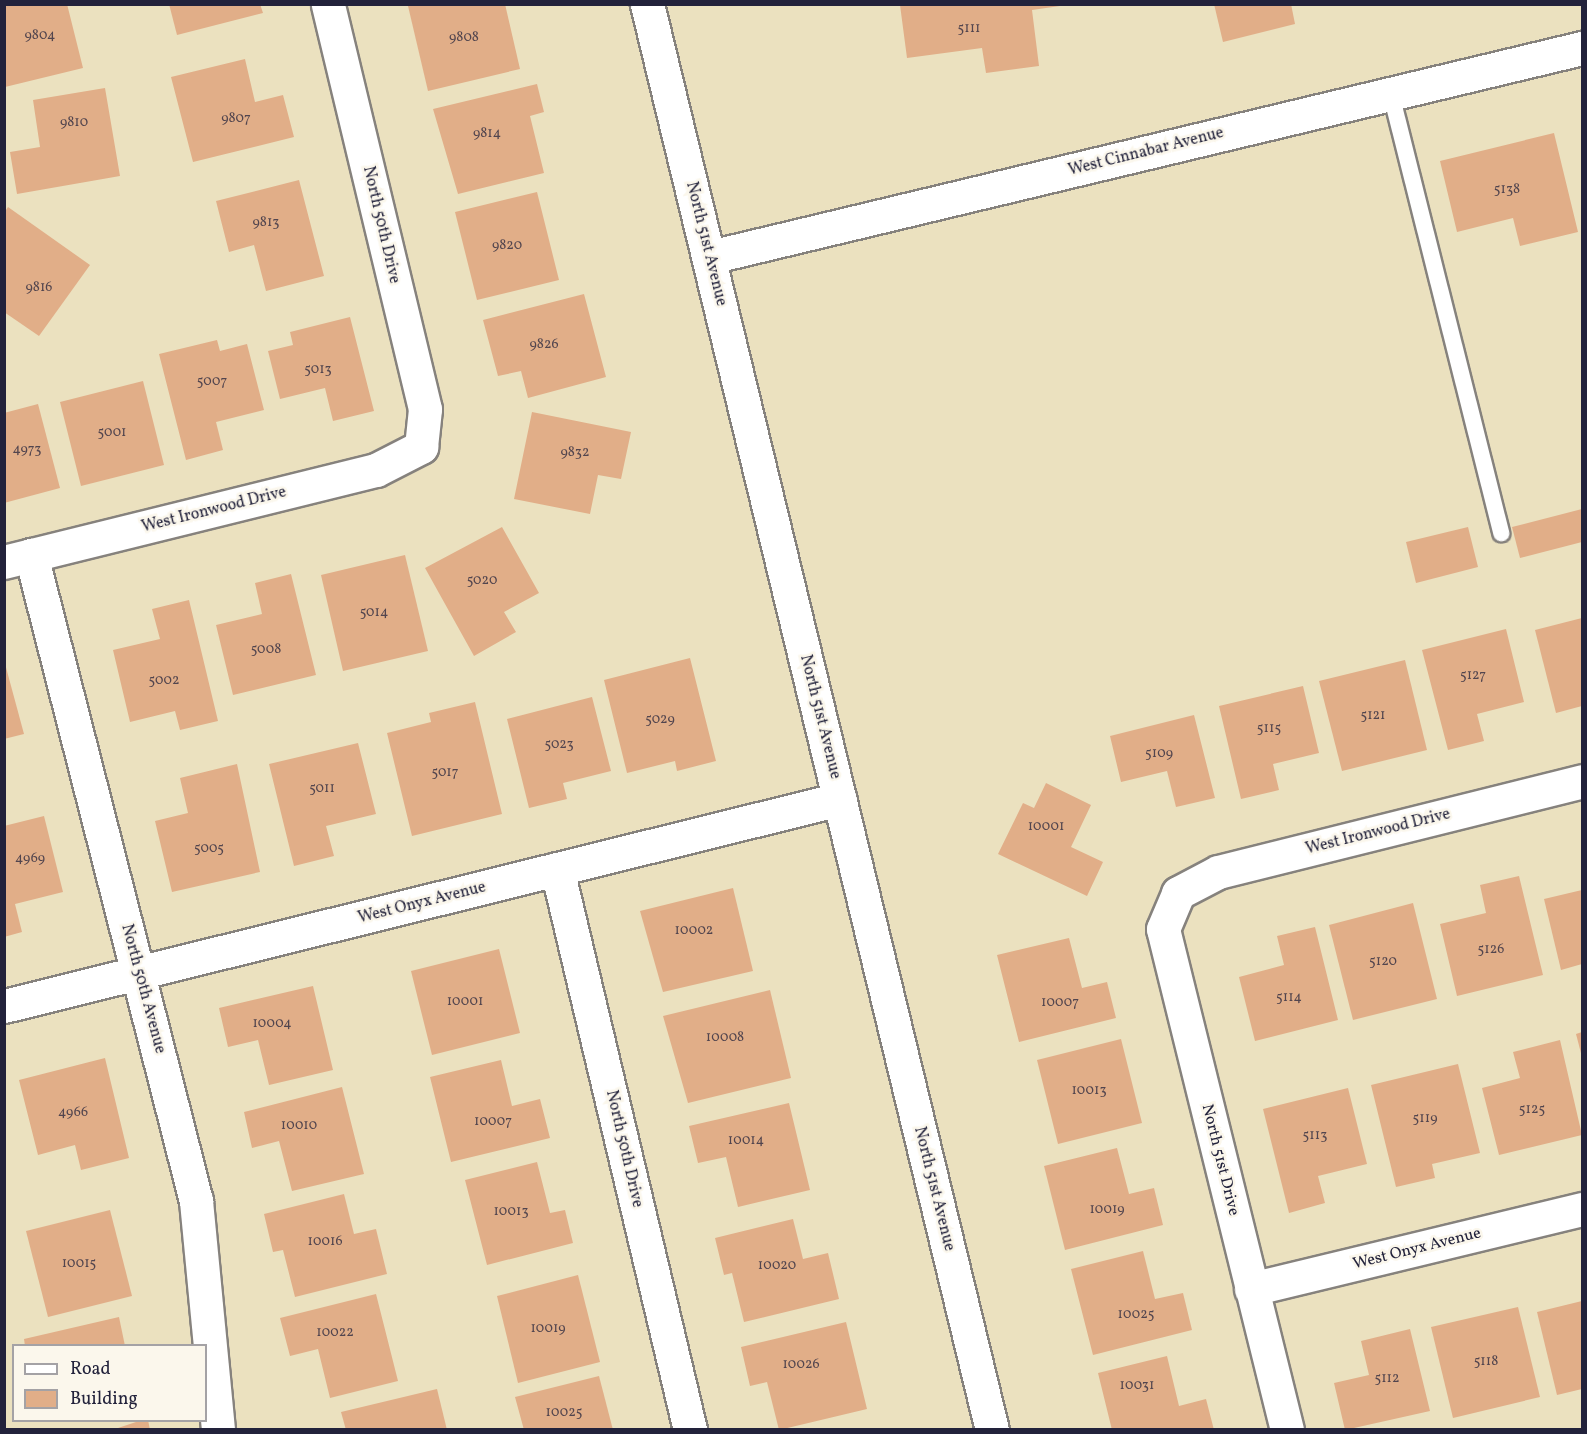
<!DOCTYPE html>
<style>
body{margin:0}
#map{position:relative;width:1587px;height:1434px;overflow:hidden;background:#ebe1bf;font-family:Vollkorn,serif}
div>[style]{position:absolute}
.building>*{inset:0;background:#e1ae88}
.roads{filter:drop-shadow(2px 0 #86827d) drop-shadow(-2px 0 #86827d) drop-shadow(0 2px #86827d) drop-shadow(0 -2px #86827d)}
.service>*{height:16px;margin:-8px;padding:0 8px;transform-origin:8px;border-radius:8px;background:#fff}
.minor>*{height:33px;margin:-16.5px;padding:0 16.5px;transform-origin:16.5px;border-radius:16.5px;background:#fff}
.primary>*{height:33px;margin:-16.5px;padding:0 16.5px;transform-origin:16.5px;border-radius:16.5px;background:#fff}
span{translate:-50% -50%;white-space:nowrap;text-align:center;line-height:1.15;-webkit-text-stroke:5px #fbf7ec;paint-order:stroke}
.number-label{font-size:14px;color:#52454e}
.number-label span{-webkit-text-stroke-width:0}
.street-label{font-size:16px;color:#22223b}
.frame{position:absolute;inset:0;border:6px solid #22223b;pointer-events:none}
.legend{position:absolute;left:12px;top:1344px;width:195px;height:78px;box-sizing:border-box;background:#fbf7ec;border:2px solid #a4a2a5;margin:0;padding:8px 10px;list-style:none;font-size:18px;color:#22223b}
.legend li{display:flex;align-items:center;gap:12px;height:30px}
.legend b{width:30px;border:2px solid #a4a2a5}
</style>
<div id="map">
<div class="building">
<div style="clip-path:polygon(5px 4px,67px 4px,83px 68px,5px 87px)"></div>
<div style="clip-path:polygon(169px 4px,260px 4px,263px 13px,177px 35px)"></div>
<div style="clip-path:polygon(505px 4px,520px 69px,428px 91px,408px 6px)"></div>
<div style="clip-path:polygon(1214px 4px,1291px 4px,1295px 24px,1223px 42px)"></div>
<div style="clip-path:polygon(900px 5px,1060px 5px,1060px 6px,1032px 10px,1039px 66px,986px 73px,982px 48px,907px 58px)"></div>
<div style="clip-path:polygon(245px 59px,255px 102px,283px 95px,294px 137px,193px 162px,171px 77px)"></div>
<div style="clip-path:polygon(537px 84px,544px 112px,530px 116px,544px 173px,458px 194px,433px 109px)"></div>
<div style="clip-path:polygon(105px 88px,120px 176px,17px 194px,10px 152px,40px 147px,33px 100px)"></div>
<div style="clip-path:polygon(1554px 133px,1578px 232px,1520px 246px,1513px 218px,1457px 232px,1440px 161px)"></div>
<div style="clip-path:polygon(299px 180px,324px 276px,266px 291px,254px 245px,229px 252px,216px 201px)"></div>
<div style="clip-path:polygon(537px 192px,559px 280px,477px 300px,455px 212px)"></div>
<div style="clip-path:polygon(8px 207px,90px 265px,39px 336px,4px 312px,4px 213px)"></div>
<div style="clip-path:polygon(584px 294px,606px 377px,528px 398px,521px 371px,498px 376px,483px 320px)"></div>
<div style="clip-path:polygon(350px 317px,374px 411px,333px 421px,325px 388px,280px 399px,268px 351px,293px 345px,290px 332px)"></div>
<div style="clip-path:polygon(217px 340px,220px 351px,247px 344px,264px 410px,216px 422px,223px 450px,186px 460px,159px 354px)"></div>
<div style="clip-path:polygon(143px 381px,164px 465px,81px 486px,60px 402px)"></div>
<div style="clip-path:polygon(38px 404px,60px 488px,4px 503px,4px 413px)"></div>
<div style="clip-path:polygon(532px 412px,631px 432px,621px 479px,598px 475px,590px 514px,514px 499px)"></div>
<div style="clip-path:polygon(1582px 509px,1582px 542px,1520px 558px,1512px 527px)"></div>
<div style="clip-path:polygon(502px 527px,539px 593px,504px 612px,516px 632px,474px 656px,425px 568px)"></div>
<div style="clip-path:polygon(1468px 527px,1478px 567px,1416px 583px,1406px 542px)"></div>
<div style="clip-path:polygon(405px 555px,428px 651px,343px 671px,321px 575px)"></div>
<div style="clip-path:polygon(291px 574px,316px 675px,233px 695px,216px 625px,262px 614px,255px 583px)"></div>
<div style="clip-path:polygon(189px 600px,218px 721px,180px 730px,175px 711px,130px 722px,113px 650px,160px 639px,152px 609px)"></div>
<div style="clip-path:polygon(1582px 618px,1582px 706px,1556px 713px,1535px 630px)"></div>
<div style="clip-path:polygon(1506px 629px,1524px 702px,1477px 714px,1484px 741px,1448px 750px,1422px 650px)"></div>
<div style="clip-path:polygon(690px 658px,716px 761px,677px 771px,675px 761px,627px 773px,604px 680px)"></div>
<div style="clip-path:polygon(4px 660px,24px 734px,4px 739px)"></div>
<div style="clip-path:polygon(1405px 660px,1427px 750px,1342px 771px,1319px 681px)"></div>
<div style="clip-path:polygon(1303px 686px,1319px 753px,1273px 764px,1279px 790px,1241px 799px,1219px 706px)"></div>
<div style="clip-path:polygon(592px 697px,611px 771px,563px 783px,567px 799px,529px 808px,507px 719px)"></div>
<div style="clip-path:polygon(475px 702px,502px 814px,412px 836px,387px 733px,431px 722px,429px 713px)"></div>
<div style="clip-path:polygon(1194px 715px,1215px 798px,1176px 807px,1167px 771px,1121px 782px,1110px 736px)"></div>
<div style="clip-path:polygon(358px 743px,376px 814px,326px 826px,334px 856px,294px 866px,269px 764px)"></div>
<div style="clip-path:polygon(237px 764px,260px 872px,172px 892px,155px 821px,188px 813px,180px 778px)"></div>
<div style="clip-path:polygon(1046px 783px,1091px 805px,1071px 847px,1103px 862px,1087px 896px,998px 854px,1023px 803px,1034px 808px)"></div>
<div style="clip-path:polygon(44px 816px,63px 892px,15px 904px,22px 932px,4px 937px,4px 826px)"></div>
<div style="clip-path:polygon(1519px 876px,1543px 975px,1457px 996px,1440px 924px,1486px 913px,1480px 885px)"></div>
<div style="clip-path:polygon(733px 888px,753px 971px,663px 992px,640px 911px)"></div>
<div style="clip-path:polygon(1582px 890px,1582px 964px,1561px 970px,1544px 899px)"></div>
<div style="clip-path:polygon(1413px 903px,1437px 999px,1353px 1020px,1329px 925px)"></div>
<div style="clip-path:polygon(1315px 927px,1338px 1020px,1255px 1041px,1239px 977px,1284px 965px,1277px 936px)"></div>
<div style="clip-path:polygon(1069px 938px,1082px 988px,1107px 982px,1116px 1018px,1019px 1042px,997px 955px)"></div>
<div style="clip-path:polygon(499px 949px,520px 1033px,432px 1055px,411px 971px)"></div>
<div style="clip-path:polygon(313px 986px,333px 1070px,269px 1085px,258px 1040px,228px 1047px,219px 1008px)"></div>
<div style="clip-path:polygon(770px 990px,791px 1078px,688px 1103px,663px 1016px)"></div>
<div style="clip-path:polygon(1582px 1032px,1582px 1057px,1576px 1034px)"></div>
<div style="clip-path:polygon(1121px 1039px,1142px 1123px,1058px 1144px,1037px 1060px)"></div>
<div style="clip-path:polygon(1560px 1040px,1582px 1135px,1499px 1155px,1482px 1088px,1520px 1078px,1513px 1052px)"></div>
<div style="clip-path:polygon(105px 1058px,129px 1158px,81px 1170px,75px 1145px,38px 1155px,19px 1080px)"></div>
<div style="clip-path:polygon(501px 1060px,512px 1106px,540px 1099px,550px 1138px,451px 1162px,430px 1077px)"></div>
<div style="clip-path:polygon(1458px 1064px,1480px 1153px,1432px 1164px,1435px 1178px,1396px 1187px,1371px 1085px)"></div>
<div style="clip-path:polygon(342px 1087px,364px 1174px,292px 1191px,279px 1141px,252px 1148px,244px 1112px)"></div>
<div style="clip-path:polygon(1348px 1088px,1367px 1164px,1318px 1176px,1325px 1203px,1289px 1213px,1263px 1109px)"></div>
<div style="clip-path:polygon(789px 1103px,810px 1190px,738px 1207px,726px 1157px,698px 1163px,689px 1126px)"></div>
<div style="clip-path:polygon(1117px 1148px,1129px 1194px,1154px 1188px,1163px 1225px,1065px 1250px,1044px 1166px)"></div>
<div style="clip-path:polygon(537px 1162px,550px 1213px,565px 1210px,573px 1243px,487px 1265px,465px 1180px)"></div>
<div style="clip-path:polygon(344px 1194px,354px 1234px,376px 1229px,387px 1274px,295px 1297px,283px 1250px,273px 1252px,264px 1214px)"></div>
<div style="clip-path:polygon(110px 1210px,132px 1296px,48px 1317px,26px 1231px)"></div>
<div style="clip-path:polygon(793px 1219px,803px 1259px,828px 1253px,839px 1299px,744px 1322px,732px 1273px,724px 1275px,715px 1238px)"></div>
<div style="clip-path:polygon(1143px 1251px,1155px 1299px,1183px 1293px,1192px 1330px,1093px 1355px,1071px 1269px)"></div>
<div style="clip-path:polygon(578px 1275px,600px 1362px,518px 1383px,497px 1296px)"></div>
<div style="clip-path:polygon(376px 1294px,398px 1381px,330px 1398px,318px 1349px,290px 1356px,280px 1318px)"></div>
<div style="clip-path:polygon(1582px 1301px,1582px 1389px,1557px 1395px,1537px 1312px)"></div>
<div style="clip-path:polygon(1518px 1307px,1540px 1397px,1453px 1418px,1431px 1327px)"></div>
<div style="clip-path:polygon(119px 1317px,125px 1346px,25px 1346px,24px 1339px)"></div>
<div style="clip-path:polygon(846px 1322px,867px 1409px,779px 1430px,767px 1382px,750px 1386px,741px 1347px)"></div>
<div style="clip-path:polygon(1410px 1329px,1430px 1411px,1345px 1430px,1334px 1383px,1369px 1375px,1361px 1341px)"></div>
<div style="clip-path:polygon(1167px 1356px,1179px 1406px,1206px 1399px,1214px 1430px,1112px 1430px,1098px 1373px)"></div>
<div style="clip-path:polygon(599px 1376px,613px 1430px,524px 1430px,515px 1397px)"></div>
<div style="clip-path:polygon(437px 1389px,447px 1430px,346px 1430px,341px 1412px)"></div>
<div style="clip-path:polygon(148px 1420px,150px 1430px,112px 1430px,142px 1420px)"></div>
</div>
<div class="roads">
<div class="service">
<div style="left:1391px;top:94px;width:453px;rotate:75.9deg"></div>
</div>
<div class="minor">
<div style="left:710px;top:257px;width:897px;rotate:-13.48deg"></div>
<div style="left:31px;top:555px;width:667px;rotate:75.67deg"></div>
<div style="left:196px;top:1201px;width:230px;rotate:84.5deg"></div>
<div style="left:4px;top:562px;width:383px;rotate:-13.9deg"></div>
<div style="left:376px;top:470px;width:51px;rotate:-27.1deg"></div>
<div style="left:421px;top:447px;width:38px;rotate:-84deg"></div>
<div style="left:425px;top:409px;width:416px;rotate:-103.5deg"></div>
<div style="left:557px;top:869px;width:577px;rotate:76.66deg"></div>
<div style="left:4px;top:1006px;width:861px;rotate:-13.91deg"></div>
<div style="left:1251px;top:1289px;width:341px;rotate:-13.6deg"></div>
<div style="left:1287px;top:1430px;width:516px;rotate:-103.9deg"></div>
<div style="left:1163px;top:929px;width:39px;rotate:-67deg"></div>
<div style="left:1178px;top:893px;width:45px;rotate:-27.7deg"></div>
<div style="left:1218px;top:872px;width:375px;rotate:-14deg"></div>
</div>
<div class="primary">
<div style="left:647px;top:4px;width:1467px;rotate:76.4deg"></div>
</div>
</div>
<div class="number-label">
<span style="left:969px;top:29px">5111</span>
<span style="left:40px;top:36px">9804</span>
<span style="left:464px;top:38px">9808</span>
<span style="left:236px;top:119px">9807</span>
<span style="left:74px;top:123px">9810</span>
<span style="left:487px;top:134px">9814</span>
<span style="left:1507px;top:190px">5138</span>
<span style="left:266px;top:223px">9813</span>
<span style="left:507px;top:246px">9820</span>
<span style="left:39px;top:288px">9816</span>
<span style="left:544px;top:345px">9826</span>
<span style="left:318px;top:370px">5013</span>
<span style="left:212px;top:382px">5007</span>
<span style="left:112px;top:433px">5001</span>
<span style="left:27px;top:450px">4973</span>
<span style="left:575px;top:453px">9832</span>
<span style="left:482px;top:581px">5020</span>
<span style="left:374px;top:613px">5014</span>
<span style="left:266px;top:650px">5008</span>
<span style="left:1473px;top:676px">5127</span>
<span style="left:164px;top:681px">5002</span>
<span style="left:1373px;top:716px">5121</span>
<span style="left:660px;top:720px">5029</span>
<span style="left:1269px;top:729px">5115</span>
<span style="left:559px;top:745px">5023</span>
<span style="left:1159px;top:754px">5109</span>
<span style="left:445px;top:773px">5017</span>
<span style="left:322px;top:789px">5011</span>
<span style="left:1046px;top:827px">10001</span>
<span style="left:209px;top:849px">5005</span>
<span style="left:30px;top:859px">4969</span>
<span style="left:694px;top:931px">10002</span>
<span style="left:1491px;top:950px">5126</span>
<span style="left:1383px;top:962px">5120</span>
<span style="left:1289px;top:998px">5114</span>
<span style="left:465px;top:1002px">10001</span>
<span style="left:1060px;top:1003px">10007</span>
<span style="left:272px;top:1024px">10004</span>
<span style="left:725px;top:1038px">10008</span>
<span style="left:1089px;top:1091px">10013</span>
<span style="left:1532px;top:1110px">5125</span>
<span style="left:73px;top:1113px">4966</span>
<span style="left:1425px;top:1119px">5119</span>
<span style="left:493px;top:1122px">10007</span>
<span style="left:299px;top:1126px">10010</span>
<span style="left:1315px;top:1136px">5113</span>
<span style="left:746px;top:1141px">10014</span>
<span style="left:1107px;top:1210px">10019</span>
<span style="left:511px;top:1212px">10013</span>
<span style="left:325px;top:1242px">10016</span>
<span style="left:79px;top:1264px">10015</span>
<span style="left:777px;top:1266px">10020</span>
<span style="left:1136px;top:1315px">10025</span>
<span style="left:548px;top:1329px">10019</span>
<span style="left:335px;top:1333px">10022</span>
<span style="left:1486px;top:1362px">5118</span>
<span style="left:801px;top:1365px">10026</span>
<span style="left:1387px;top:1379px">5112</span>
<span style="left:1137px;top:1386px">10031</span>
<span style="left:564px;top:1413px">10025</span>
</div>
<div class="street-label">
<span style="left:1146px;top:152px;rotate:-14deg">West Cinnabar Avenue</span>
<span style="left:381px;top:225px;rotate:77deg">North 50th Drive</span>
<span style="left:706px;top:244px;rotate:76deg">North 51st Avenue</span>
<span style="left:214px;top:510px;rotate:-14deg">West Ironwood Drive</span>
<span style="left:820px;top:717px;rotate:76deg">North 51st Avenue</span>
<span style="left:1378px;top:832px;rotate:-14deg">West Ironwood Drive</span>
<span style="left:422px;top:903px;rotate:-14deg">West Onyx Avenue</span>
<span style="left:143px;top:989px;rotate:75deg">North 50th Avenue</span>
<span style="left:624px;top:1149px;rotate:77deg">North 50th Drive</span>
<span style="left:1220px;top:1160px;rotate:76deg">North 51st Drive</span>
<span style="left:934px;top:1189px;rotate:76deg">North 51st Avenue</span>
<span style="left:1417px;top:1249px;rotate:-14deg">West Onyx Avenue</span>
</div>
<div class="frame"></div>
<ul class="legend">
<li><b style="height:8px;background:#fff"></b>Road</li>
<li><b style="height:16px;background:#e1ae88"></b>Building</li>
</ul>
</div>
